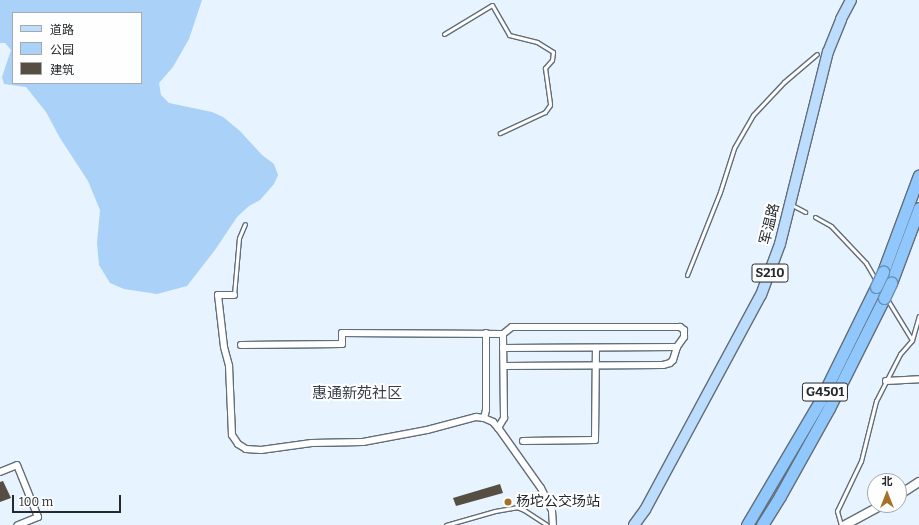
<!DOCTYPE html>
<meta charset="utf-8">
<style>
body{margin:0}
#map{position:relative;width:919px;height:525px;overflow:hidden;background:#e7f3fe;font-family:Bitter,"Noto Sans SC",serif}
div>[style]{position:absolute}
.green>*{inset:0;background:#aad1f7}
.building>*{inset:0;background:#564d43}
.roads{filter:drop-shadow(1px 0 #636d77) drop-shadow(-1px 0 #636d77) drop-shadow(0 1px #636d77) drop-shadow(0 -1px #636d77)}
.service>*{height:3px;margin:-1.5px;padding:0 1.5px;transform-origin:1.5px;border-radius:1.5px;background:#fff}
.minor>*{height:6px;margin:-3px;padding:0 3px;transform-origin:3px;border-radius:3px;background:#fff}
.tertiary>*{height:8px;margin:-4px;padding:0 4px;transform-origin:4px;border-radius:4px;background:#fff}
.primary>*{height:10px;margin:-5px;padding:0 5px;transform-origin:5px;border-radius:5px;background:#bcddfe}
.motorway>*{height:11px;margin:-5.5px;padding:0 5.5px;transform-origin:5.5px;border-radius:5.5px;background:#90c7fd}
.bridges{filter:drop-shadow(1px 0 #6a90b4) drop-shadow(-1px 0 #6a90b4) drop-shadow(0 1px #6a90b4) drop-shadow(0 -1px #6a90b4)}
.motorway-bridge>*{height:11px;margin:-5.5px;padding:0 5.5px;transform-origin:5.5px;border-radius:5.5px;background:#90c7fd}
.dots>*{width:11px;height:11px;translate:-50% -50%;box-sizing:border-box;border:2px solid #fefefe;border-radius:50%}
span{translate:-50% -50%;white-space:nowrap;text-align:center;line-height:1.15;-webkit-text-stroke:4px #fefefe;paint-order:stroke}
.shield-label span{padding:1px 3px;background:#fefefe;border:1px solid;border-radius:3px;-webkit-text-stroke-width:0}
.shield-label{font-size:13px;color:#24292d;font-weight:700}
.street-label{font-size:14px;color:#24292d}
.poi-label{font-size:14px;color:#24292d}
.left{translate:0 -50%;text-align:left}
.neighbourhood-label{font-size:15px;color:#363f48}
.legend{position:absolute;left:12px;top:12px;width:130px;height:72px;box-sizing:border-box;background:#fefefe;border:1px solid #a7a9aa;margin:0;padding:5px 7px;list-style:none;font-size:12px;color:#24292d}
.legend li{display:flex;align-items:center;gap:8px;height:20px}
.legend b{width:20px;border:1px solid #a7a9aa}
.north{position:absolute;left:867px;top:473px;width:40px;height:40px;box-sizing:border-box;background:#fefefe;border:1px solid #a7a9aa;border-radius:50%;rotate:0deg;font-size:11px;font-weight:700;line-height:16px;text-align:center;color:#24292d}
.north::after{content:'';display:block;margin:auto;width:14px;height:18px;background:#a5712a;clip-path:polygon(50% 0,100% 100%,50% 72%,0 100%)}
.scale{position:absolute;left:12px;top:495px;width:109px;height:18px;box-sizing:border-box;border:2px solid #24292d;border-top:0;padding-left:5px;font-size:12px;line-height:14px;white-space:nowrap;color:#24292d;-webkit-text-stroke:3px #fefefe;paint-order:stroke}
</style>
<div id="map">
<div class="green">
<div style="clip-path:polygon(evenodd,0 0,202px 0,189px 39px,173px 67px,159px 83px,161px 95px,169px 103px,212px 112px,223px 117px,240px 131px,262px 155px,274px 164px,278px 175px,274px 184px,260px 200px,249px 206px,237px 217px,215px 250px,187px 286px,157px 294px,124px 289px,110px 283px,99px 265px,97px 243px,100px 210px,88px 181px,60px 138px,46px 112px,26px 87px,4px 84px,2px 77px,11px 50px,5px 43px,0 43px,0 0,13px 13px,141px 13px,141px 83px,13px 83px,13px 13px)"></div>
</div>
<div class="building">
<div style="clip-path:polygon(3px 481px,11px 498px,0 502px,0 482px)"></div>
<div style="clip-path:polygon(500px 484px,503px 493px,456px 506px,453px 498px)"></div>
</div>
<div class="roads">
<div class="service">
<div style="left:444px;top:34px;width:56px;rotate:-31.1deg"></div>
<div style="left:492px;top:5px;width:34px;rotate:60deg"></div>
<div style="left:509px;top:35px;width:29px;rotate:14deg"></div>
<div style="left:537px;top:42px;width:19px;rotate:32deg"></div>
<div style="left:553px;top:52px;width:8px;rotate:97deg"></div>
<div style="left:552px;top:60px;width:11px;rotate:131deg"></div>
<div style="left:545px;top:68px;width:37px;rotate:82deg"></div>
<div style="left:550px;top:105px;width:9px;rotate:126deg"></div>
<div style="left:545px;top:112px;width:50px;rotate:155deg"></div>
<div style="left:792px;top:205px;width:15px;rotate:28deg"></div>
<div style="left:815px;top:217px;width:18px;rotate:29deg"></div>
<div style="left:831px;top:226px;width:51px;rotate:46.6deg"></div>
<div style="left:866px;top:263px;width:20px;rotate:60deg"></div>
<div style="left:687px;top:275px;width:89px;rotate:-68.3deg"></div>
<div style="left:720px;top:192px;width:46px;rotate:-72.3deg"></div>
<div style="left:734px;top:148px;width:38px;rotate:-60deg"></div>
<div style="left:753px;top:115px;width:45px;rotate:-46.8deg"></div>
<div style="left:784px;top:82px;width:43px;rotate:-40.3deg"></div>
<div style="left:234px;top:295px;width:57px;rotate:-85deg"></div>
<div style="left:239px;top:238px;width:15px;rotate:-67deg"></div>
<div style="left:887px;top:299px;width:48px;rotate:58.6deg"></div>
<div style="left:446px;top:525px;width:51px;rotate:-15.9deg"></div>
<div style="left:495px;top:511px;width:22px;rotate:-10deg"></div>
<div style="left:517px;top:507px;width:8px;rotate:23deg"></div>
<div style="left:524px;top:510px;width:27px;rotate:33deg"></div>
<div style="left:841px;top:525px;width:15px;rotate:-106deg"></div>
<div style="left:837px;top:511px;width:55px;rotate:-64.4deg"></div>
<div style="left:861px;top:461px;width:62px;rotate:-76deg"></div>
<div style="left:876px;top:401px;width:53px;rotate:-62.9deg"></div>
<div style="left:900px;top:354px;width:18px;rotate:-49deg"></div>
<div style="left:912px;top:340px;width:25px;rotate:-74deg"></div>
</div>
<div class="minor">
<div style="left:234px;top:295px;width:16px;rotate:180deg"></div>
<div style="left:218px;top:295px;width:52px;rotate:83.4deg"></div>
<div style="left:224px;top:347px;width:20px;rotate:75deg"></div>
<div style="left:229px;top:366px;width:69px;rotate:87.5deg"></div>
<div style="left:232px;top:435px;width:11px;rotate:56deg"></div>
<div style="left:238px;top:444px;width:9px;rotate:32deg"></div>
<div style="left:246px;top:449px;width:15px;rotate:4deg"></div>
<div style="left:261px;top:450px;width:51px;rotate:-7.8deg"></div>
<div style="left:312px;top:443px;width:51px;rotate:-1.1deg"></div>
<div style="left:363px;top:442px;width:65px;rotate:-10.6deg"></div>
<div style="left:427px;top:430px;width:51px;rotate:-14.9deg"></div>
<div style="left:476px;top:417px;width:8px;rotate:7deg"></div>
<div style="left:484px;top:418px;width:10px;rotate:24deg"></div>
<div style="left:493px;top:422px;width:9px;rotate:49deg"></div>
<div style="left:499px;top:429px;width:72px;rotate:54.6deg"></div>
<div style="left:541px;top:488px;width:25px;rotate:64deg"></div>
<div style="left:552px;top:511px;width:14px;rotate:86deg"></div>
<div style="left:241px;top:345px;width:101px;rotate:-0.6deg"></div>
<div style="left:342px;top:344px;width:11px;rotate:-90deg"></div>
<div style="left:342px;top:333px;width:161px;rotate:0.4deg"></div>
<div style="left:503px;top:334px;width:11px;rotate:-38deg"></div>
<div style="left:512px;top:327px;width:168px"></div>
<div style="left:680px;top:327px;width:5px;rotate:37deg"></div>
<div style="left:684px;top:330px;width:7px;rotate:90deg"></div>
<div style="left:684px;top:337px;width:12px;rotate:125deg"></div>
<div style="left:677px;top:347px;width:174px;rotate:179.7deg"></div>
<div style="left:504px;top:366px;width:159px;rotate:-0.4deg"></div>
<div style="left:663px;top:365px;width:7px;rotate:-16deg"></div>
<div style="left:670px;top:363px;width:4px;rotate:-45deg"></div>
<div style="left:673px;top:360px;width:14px;rotate:-73deg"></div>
<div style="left:886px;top:381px;width:33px;rotate:-3deg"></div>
<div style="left:484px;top:418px;width:8px;rotate:-76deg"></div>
<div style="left:486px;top:410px;width:77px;rotate:-90deg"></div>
<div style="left:498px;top:428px;width:12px;rotate:-59deg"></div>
<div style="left:504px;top:418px;width:84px;rotate:-90.7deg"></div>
<div style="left:523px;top:441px;width:72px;rotate:-0.8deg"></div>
<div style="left:595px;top:440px;width:92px;rotate:-89.4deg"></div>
<div style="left:0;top:472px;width:18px;rotate:-22deg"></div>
<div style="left:17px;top:465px;width:56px;rotate:68deg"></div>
<div style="left:38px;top:517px;width:22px;rotate:158deg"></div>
</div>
<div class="tertiary">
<div style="left:899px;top:495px;width:24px;rotate:-33deg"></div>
<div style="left:845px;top:525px;width:42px;rotate:-28.4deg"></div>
</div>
<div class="primary">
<div style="left:634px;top:525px;width:19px;rotate:-54deg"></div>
<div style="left:645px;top:510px;width:244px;rotate:-61.7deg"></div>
<div style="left:761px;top:295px;width:54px;rotate:-69.6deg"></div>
<div style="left:780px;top:244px;width:198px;rotate:-76deg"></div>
<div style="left:828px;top:52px;width:35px;rotate:-68deg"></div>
<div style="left:841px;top:19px;width:21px;rotate:-62deg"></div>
</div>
<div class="motorway">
<div style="left:883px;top:272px;width:103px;rotate:-69.6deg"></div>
<div style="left:891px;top:283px;width:80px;rotate:-69.5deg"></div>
<div style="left:747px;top:525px;width:144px;rotate:-59.5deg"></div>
<div style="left:820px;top:401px;width:127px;rotate:-63.8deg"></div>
<div style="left:762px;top:525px;width:34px;rotate:-58deg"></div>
<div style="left:780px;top:496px;width:101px;rotate:-60.9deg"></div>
<div style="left:829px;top:408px;width:123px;rotate:-63.4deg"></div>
</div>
</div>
<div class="bridges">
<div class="motorway-bridge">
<div style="left:876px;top:287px;width:17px;rotate:-65deg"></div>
<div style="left:884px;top:298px;width:17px;rotate:-65deg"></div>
</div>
</div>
<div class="dots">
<div style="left:508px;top:502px;background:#a5712a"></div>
</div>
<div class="shield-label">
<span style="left:770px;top:273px">S210</span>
<span style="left:825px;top:392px">G4501</span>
</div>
<div class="street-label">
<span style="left:770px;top:224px;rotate:-76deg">军温路</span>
</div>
<div class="poi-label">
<span class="left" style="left:516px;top:502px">杨坨公交场站</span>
</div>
<div class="neighbourhood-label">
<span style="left:357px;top:394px">惠通新苑社区</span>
</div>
<ul class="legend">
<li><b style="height:5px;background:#bcddfe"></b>道路</li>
<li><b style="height:11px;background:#aad1f7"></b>公园</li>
<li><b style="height:11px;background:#564d43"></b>建筑</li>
</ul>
<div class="north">北</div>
<div class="scale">100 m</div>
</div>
